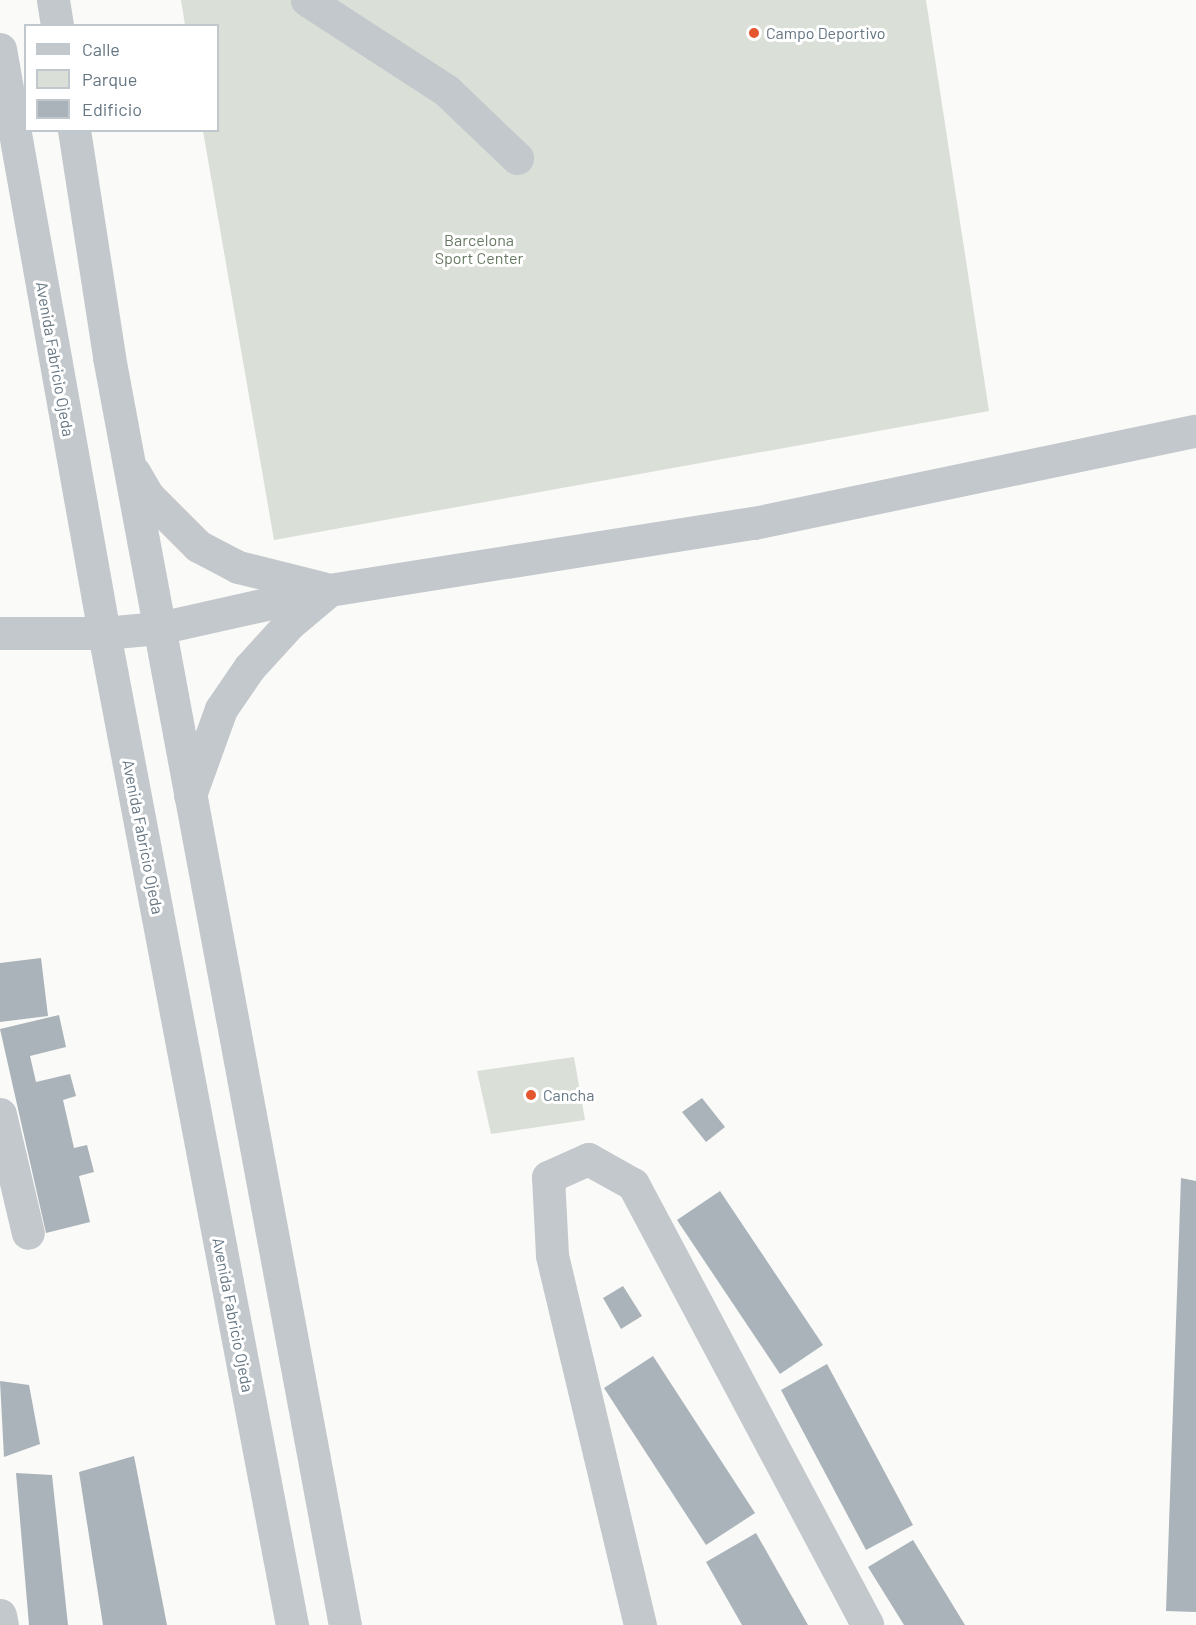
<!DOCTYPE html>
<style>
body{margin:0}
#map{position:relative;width:1196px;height:1625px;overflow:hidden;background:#fafaf8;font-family:Barlow,sans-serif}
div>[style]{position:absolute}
.green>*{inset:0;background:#dadfd7}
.building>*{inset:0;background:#aab3b9}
.minor>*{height:33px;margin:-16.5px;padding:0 16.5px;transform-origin:16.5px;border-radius:16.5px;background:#c3c8cc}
.dots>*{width:16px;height:16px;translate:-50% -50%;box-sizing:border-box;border:3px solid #fff;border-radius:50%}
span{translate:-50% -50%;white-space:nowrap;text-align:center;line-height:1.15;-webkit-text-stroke:6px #fff;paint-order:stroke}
.poi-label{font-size:16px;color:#657683}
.left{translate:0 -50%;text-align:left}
.park-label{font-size:16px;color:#687a64}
.street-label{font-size:16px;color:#657683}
.legend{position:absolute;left:24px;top:24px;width:195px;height:108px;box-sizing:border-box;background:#fff;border:2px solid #c1c8cd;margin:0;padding:8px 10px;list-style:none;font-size:18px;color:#657683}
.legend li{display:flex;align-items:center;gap:12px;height:30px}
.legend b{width:30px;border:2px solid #c1c8cd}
</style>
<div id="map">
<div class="green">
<div style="clip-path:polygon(181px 0,926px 0,989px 411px,274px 540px,203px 131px,218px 130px,218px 26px,185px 25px)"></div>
<div style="clip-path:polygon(574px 1057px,585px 1120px,491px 1134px,477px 1071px)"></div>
</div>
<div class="building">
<div style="clip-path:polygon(41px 958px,48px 1016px,0 1022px,0 963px)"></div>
<div style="clip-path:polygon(59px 1015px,66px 1047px,30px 1056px,36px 1082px,70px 1074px,76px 1096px,63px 1100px,74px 1148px,87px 1145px,94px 1172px,79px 1176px,90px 1222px,46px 1233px,0 1029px)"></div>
<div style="clip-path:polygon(702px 1098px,725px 1127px,706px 1142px,682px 1112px)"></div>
<div style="clip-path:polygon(1181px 1178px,1196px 1181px,1196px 1612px,1166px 1611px)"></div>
<div style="clip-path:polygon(720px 1191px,823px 1345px,780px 1374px,677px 1220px)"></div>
<div style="clip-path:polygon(623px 1286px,642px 1316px,621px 1329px,603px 1298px)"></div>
<div style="clip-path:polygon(653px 1356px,755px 1513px,706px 1545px,604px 1388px)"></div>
<div style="clip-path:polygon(827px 1364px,913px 1525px,866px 1550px,781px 1390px)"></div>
<div style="clip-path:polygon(0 1381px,29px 1385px,40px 1444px,4px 1457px)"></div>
<div style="clip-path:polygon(134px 1456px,167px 1625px,103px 1625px,79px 1472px)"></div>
<div style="clip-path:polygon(16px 1473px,52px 1475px,68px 1625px,29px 1625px)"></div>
<div style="clip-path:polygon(756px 1533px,808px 1625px,742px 1625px,706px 1562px)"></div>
<div style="clip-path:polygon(913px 1540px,965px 1625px,904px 1625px,868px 1567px)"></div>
</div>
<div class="minor">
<div style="left:53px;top:0;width:26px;rotate:81deg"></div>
<div style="left:307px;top:0;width:167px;rotate:33deg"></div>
<div style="left:447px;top:91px;width:97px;rotate:43.7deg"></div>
<div style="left:0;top:49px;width:593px;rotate:79.9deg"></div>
<div style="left:104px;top:633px;width:1010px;rotate:79.27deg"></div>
<div style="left:74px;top:130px;width:230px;rotate:81.2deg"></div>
<div style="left:109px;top:357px;width:1290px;rotate:79.46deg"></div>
<div style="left:134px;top:472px;width:28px;rotate:60deg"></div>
<div style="left:148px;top:496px;width:71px;rotate:45deg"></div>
<div style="left:198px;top:546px;width:45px;rotate:27.7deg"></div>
<div style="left:238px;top:567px;width:87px;rotate:14deg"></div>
<div style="left:0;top:633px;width:104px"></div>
<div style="left:104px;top:633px;width:55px;rotate:-5.2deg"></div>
<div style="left:159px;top:628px;width:174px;rotate:-12.6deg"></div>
<div style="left:329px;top:590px;width:430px;rotate:-9deg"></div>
<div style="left:754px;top:523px;width:451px;rotate:-11.8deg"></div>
<div style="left:190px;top:795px;width:91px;rotate:-70.2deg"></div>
<div style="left:221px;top:709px;width:50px;rotate:-55.7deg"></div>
<div style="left:249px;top:668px;width:61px;rotate:-47.7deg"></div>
<div style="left:290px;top:623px;width:47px;rotate:-39.8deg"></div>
<div style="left:0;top:1114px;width:122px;rotate:76.8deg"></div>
<div style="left:0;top:1615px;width:10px;rotate:79deg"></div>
<div style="left:640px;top:1625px;width:380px;rotate:-103.4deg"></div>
<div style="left:552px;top:1255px;width:78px;rotate:-92.9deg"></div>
<div style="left:548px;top:1177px;width:44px;rotate:-24.2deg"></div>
<div style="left:588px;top:1159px;width:51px;rotate:29.1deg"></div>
<div style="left:633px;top:1184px;width:499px;rotate:62deg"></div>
</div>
<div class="dots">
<div style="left:754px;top:33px;background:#e4572e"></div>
<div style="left:531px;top:1095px;background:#e4572e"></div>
</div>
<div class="poi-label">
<span class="left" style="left:766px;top:33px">Campo Deportivo</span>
<span class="left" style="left:543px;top:1095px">Cancha</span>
</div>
<div class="park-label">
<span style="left:479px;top:249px">Barcelona<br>Sport Center</span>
</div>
<div class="street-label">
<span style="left:55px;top:359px;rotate:80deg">Avenida Fabricio Ojeda</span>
<span style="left:143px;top:837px;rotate:79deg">Avenida Fabricio Ojeda</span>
<span style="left:233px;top:1315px;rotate:79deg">Avenida Fabricio Ojeda</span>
</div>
<ul class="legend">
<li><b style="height:8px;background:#c3c8cc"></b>Calle</li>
<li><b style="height:16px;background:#dadfd7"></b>Parque</li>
<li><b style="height:16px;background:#aab3b9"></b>Edificio</li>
</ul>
</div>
